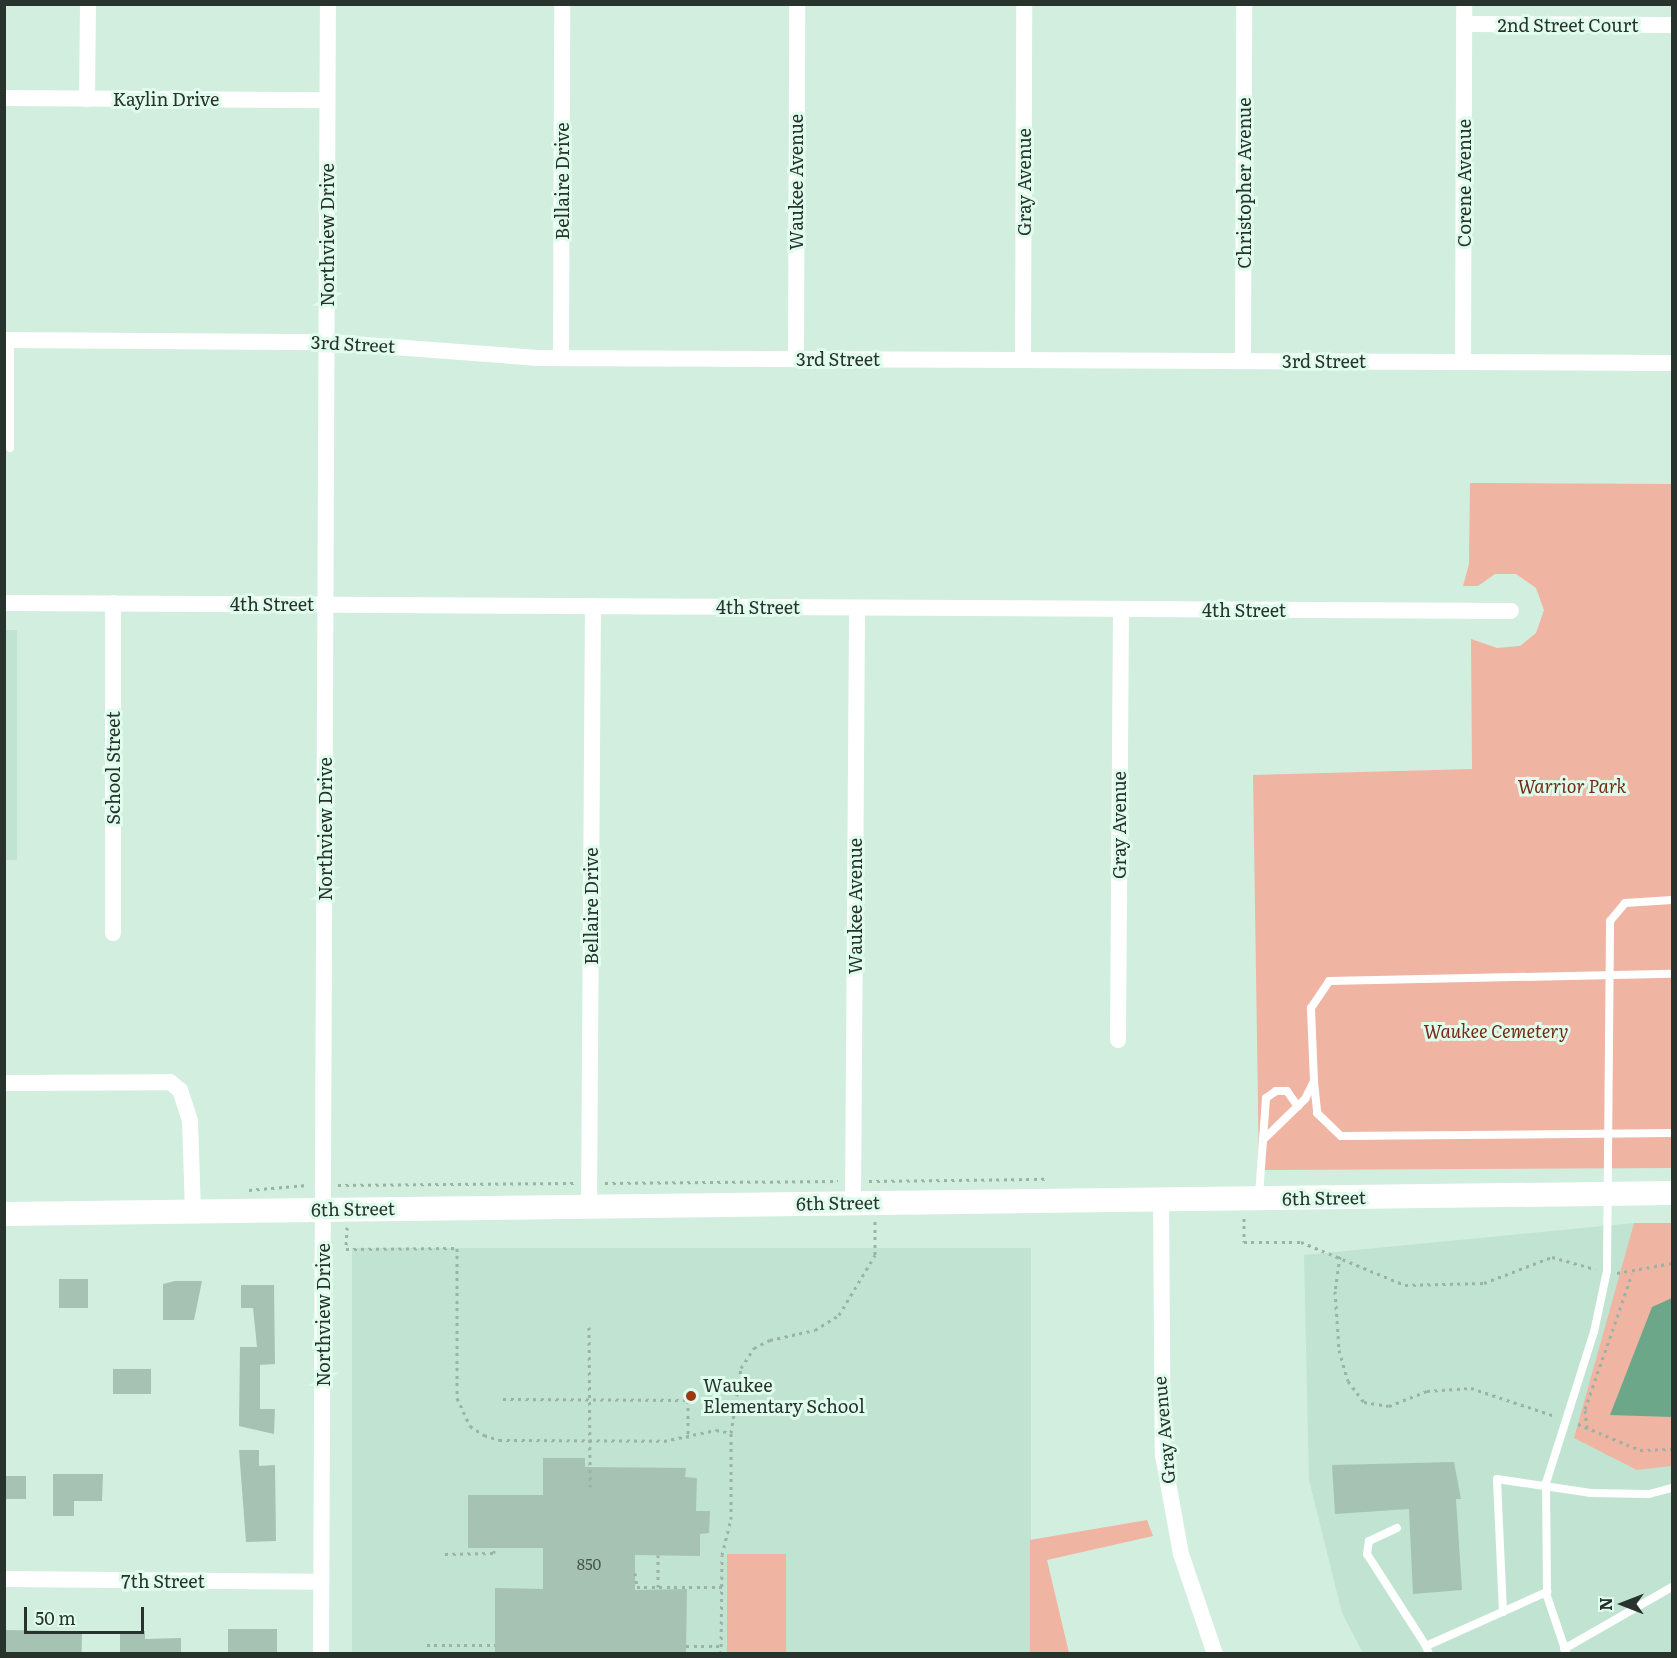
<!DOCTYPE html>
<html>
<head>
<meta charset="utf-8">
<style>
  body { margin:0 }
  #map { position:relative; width:1677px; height:1658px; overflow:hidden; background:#d2eedf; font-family:Literata,serif }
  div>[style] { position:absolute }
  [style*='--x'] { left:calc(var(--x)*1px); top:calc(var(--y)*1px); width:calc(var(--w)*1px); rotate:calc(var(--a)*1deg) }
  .built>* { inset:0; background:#c0e4d1; transform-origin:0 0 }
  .green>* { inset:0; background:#efb4a2; transform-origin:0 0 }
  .water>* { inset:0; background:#6ca78a }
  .building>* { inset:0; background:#a6c2b3; transform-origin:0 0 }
  .path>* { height:3px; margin-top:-1.5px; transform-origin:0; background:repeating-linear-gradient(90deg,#9bb2a6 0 3px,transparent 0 7.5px) }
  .lane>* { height:8px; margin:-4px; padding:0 4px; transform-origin:4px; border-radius:4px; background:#fff }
  .street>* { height:16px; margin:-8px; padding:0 8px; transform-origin:8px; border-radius:8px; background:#fff }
  .secondary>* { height:24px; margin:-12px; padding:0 12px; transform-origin:12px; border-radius:12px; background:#fff }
  .dots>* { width:16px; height:16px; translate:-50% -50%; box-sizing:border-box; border:3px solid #dffced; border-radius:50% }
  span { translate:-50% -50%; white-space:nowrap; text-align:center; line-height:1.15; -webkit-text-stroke:6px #dffced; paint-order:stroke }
  .number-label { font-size:15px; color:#48574e }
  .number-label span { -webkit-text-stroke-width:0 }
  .street-label { font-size:18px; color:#28332d }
  .park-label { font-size:18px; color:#722c16; font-style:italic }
  .poi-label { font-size:18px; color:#28332d }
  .left { translate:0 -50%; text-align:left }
  .frame { position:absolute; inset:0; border:6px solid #28332d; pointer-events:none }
  .north { position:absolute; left:1593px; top:1574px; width:60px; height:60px; -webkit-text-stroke:4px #dffced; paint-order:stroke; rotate:270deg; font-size:16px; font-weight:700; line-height:24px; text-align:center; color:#28332d }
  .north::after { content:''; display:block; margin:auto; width:21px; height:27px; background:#28332d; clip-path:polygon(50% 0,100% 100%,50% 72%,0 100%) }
  .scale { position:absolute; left:24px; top:1607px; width:120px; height:27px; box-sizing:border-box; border:3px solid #28332d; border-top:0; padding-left:8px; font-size:18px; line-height:21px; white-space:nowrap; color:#28332d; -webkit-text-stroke:4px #dffced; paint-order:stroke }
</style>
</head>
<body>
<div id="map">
  <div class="built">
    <i style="left:5px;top:630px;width:12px;height:230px"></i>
    <i style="clip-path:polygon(1634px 1223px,1626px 1256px,1637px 1470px,1672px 1466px,1672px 1653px,1363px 1653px,1342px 1613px,1309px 1480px,1304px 1255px)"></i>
    <i style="left:1031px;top:1248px;width:405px;height:679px;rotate:90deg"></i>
  </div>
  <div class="green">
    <i style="clip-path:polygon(1470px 483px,1672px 484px,1672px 1168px,1259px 1170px,1253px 775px,1472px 769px,1471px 639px,1497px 648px,1520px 646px,1536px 633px,1544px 610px,1536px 588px,1516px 574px,1495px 574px,1478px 586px,1463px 586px,1469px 564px)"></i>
    <i style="clip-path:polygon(1634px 1223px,1672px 1223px,1672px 1466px,1637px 1470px,1574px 1438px)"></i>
    <i style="clip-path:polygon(1147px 1520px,1153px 1536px,1047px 1560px,1069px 1653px,1030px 1653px,1030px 1540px)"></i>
    <i style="left:727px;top:1554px;width:59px;height:99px"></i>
  </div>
  <div class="water">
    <i style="clip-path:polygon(1672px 1298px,1672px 1417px,1610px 1415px,1652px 1307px)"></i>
  </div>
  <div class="building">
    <i style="left:59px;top:1279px;width:29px;height:29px"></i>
    <i style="clip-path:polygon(175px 1281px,202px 1281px,194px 1320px,163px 1320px,163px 1284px)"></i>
    <i style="clip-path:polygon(241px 1285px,274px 1285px,275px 1364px,260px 1365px,260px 1409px,275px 1409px,274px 1434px,239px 1426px,240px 1347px,257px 1347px,253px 1308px,241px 1308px)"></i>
    <i style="left:113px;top:1369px;width:38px;height:25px"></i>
    <i style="clip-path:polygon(239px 1450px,259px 1450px,259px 1466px,275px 1465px,276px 1541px,246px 1542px)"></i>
    <i style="clip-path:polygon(543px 1458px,585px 1458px,585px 1467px,686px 1468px,685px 1477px,697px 1478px,696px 1511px,710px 1511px,709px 1533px,700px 1534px,700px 1556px,635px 1555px,635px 1590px,687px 1589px,686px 1653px,495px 1653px,495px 1588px,543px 1589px,543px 1548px,468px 1548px,468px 1495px,543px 1495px)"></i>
    <i style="clip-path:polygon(1454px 1462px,1461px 1499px,1456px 1499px,1462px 1590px,1413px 1594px,1409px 1509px,1335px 1514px,1332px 1465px)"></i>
    <i style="clip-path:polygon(53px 1474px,103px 1474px,102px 1501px,74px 1501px,74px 1516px,53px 1516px)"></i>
    <i style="left:4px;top:1476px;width:22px;height:23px"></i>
    <i style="left:277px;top:1629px;width:24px;height:49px;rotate:90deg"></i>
    <i style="left:4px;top:1630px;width:78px;height:23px;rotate:1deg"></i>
    <i style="clip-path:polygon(145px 1631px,145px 1639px,181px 1638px,181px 1653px,120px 1653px,120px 1632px)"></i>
  </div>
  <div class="path">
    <i style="--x:869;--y:1181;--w:176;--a:-0.7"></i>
    <i style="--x:605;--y:1183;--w:233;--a:-0.5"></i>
    <i style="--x:338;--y:1185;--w:236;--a:-0.5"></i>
    <i style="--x:249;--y:1190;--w:58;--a:-4.9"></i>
    <i style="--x:1244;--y:1218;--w:24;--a:90"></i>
    <i style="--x:1244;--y:1242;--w:57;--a:0"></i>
    <i style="--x:1301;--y:1242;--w:113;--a:22.5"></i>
    <i style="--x:1405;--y:1285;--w:79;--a:-1.5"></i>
    <i style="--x:1484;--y:1283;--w:73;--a:-20.9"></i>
    <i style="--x:1552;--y:1257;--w:45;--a:15.6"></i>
    <i style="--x:347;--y:1227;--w:22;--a:93"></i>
    <i style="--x:346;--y:1249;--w:111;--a:-0.5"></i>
    <i style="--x:457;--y:1248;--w:150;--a:90"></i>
    <i style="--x:457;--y:1398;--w:31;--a:65"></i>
    <i style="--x:470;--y:1426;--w:17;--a:33"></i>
    <i style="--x:484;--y:1435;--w:16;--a:18"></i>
    <i style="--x:499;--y:1440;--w:165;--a:0.3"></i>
    <i style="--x:664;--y:1441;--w:53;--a:-11.9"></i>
    <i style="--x:716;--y:1430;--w:15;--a:11"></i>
    <i style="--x:1340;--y:1256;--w:35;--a:98"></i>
    <i style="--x:1335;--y:1291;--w:59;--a:86.1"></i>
    <i style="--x:1339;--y:1350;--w:32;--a:74"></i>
    <i style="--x:1348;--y:1381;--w:26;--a:53"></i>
    <i style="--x:1364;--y:1402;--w:25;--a:9"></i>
    <i style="--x:1389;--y:1406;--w:41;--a:-21.5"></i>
    <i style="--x:1427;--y:1391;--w:44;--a:-3.9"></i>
    <i style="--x:1471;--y:1388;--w:89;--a:18.4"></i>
    <i style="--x:1617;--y:1273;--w:56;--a:-10.3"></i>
    <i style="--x:589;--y:1327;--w:160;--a:89.6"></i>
    <i style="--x:503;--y:1399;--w:185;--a:0.3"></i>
    <i style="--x:688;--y:1400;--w:38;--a:90"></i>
    <i style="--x:1578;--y:1424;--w:67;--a:22.8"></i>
    <i style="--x:1640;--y:1450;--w:32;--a:-2"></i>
    <i style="--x:1587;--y:1428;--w:19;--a:-96"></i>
    <i style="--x:1585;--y:1409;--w:143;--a:-70.8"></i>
    <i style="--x:445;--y:1554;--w:49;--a:-1.2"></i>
    <i style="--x:494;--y:1553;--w:5;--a:-90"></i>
    <i style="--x:635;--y:1573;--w:14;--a:82"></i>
    <i style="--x:637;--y:1587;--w:85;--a:0"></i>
    <i style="--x:658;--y:1587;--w:32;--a:-90"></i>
    <i style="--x:427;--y:1645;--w:68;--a:0"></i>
    <i style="--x:686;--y:1646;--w:35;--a:0"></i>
    <i style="--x:721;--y:1654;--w:99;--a:-89.4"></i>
    <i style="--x:722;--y:1555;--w:37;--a:-76"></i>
    <i style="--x:731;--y:1519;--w:86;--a:-90"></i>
    <i style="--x:731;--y:1433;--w:66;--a:-81.3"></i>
    <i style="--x:741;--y:1368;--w:24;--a:-57"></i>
    <i style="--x:754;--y:1348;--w:18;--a:-27"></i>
    <i style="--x:770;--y:1340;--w:46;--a:-12.5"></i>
    <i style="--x:815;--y:1330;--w:28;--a:-32"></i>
    <i style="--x:839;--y:1315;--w:70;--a:-59"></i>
    <i style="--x:875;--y:1255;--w:34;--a:-90"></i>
  </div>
  <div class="lane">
    <i style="--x:10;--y:340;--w:108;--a:90"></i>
    <i style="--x:1314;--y:1082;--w:31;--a:84"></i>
    <i style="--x:1317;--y:1113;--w:33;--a:44"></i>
    <i style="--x:1341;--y:1136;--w:331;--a:-0.5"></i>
    <i style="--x:1263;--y:1140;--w:42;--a:-85.9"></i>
    <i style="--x:1266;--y:1098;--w:12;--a:-35"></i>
    <i style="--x:1276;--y:1091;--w:11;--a:0"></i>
    <i style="--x:1287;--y:1091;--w:19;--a:55"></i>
    <i style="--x:1259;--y:1195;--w:55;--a:-85.8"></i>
    <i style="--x:1263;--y:1140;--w:59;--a:-44.3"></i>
    <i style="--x:1305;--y:1099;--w:20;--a:-63"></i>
    <i style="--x:1314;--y:1081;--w:73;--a:-92.4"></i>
    <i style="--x:1311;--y:1008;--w:32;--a:-56"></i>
    <i style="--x:1329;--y:981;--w:343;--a:-1.2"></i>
    <i style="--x:1397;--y:1528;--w:31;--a:155"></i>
    <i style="--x:1369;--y:1541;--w:13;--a:99"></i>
    <i style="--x:1367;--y:1554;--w:109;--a:57.3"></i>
    <i style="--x:1546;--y:1593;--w:62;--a:71.3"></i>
    <i style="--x:1503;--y:1612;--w:133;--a:-92.6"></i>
    <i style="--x:1497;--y:1479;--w:95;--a:8.5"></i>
    <i style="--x:1591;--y:1493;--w:58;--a:1"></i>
    <i style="--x:1649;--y:1494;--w:24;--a:-15"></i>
    <i style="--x:1564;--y:1649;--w:125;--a:-29.9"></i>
    <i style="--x:1429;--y:1654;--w:9;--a:-111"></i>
    <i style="--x:1426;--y:1646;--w:133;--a:-24.1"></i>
    <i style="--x:1547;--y:1592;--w:109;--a:-90.5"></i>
    <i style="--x:1546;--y:1483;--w:158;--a:-72.4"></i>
    <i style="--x:1594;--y:1332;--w:62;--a:-78"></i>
    <i style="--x:1607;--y:1271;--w:350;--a:-89.5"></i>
    <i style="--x:1610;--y:921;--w:23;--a:-50"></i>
    <i style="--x:1625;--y:903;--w:47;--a:-3.7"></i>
  </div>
  <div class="street">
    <i style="--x:1464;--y:24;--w:208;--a:0.3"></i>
    <i style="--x:4;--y:98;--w:323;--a:0.4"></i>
    <i style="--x:87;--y:99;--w:95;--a:-89.4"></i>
    <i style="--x:4;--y:340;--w:322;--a:0.4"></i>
    <i style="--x:326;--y:342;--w:213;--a:4.3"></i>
    <i style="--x:538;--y:358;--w:1134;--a:0.25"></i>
    <i style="--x:561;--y:358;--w:354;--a:-89.8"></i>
    <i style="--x:796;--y:359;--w:355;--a:-89.8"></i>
    <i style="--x:1023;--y:360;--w:356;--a:-89.8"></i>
    <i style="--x:1243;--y:361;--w:357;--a:-89.8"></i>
    <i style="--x:1463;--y:362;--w:358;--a:-89.8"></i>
    <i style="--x:4;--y:603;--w:1507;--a:0.3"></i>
    <i style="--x:113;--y:603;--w:330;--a:90"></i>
    <i style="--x:1118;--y:1040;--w:431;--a:-89.6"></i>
    <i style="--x:4;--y:1083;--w:166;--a:-0.3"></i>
    <i style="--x:170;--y:1082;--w:13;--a:39"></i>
    <i style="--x:180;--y:1090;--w:33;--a:72"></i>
    <i style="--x:190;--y:1121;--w:90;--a:88.1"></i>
    <i style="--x:1161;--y:1200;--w:255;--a:89.6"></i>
    <i style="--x:1163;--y:1455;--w:101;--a:79.7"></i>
    <i style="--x:1181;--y:1554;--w:106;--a:71.2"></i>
    <i style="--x:853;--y:1203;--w:595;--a:-89.61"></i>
    <i style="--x:589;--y:1206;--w:600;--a:-89.62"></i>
    <i style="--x:4;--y:1579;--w:317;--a:0.5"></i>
    <i style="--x:321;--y:1654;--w:1650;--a:-89.76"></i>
  </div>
  <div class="secondary">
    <i style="--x:4;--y:1214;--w:1668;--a:-0.72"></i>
  </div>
  <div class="dots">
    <i style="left:691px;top:1396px;background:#9e3714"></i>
  </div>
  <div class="number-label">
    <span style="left:589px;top:1564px">850</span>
  </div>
  <div class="street-label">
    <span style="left:1568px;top:25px">2nd Street Court</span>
    <span style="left:166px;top:99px">Kaylin Drive</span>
    <span style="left:562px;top:181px;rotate:-90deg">Bellaire Drive</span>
    <span style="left:796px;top:182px;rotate:-90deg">Waukee Avenue</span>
    <span style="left:1024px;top:182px;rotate:-90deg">Gray Avenue</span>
    <span style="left:1244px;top:183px;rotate:-90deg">Christopher Avenue</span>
    <span style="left:1464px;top:183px;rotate:-90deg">Corene Avenue</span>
    <span style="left:327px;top:235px;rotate:-90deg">Northview Drive</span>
    <span style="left:353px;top:344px;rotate:3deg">3rd Street</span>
    <span style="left:838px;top:359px">3rd Street</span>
    <span style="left:1324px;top:361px">3rd Street</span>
    <span style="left:272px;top:604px">4th Street</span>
    <span style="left:758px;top:607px">4th Street</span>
    <span style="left:1244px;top:610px">4th Street</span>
    <span style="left:113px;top:768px;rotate:-90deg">School Street</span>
    <span style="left:1119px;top:825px;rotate:-90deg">Gray Avenue</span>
    <span style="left:325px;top:829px;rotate:-90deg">Northview Drive</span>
    <span style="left:591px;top:906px;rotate:-90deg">Bellaire Drive</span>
    <span style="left:855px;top:906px;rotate:-90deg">Waukee Avenue</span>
    <span style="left:1324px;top:1198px;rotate:-1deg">6th Street</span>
    <span style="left:838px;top:1203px;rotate:-1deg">6th Street</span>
    <span style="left:353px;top:1209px;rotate:-1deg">6th Street</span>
    <span style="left:323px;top:1315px;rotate:-90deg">Northview Drive</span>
    <span style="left:1164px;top:1430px;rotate:-95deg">Gray Avenue</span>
    <span style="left:163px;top:1581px">7th Street</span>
  </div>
  <div class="park-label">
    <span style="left:1572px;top:786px">Warrior Park</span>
    <span style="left:1496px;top:1031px">Waukee Cemetery</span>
  </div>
  <div class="poi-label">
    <span class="left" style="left:703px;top:1396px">Waukee<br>Elementary School</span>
  </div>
  <div class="frame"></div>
  <div class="north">N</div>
  <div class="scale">50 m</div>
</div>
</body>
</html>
